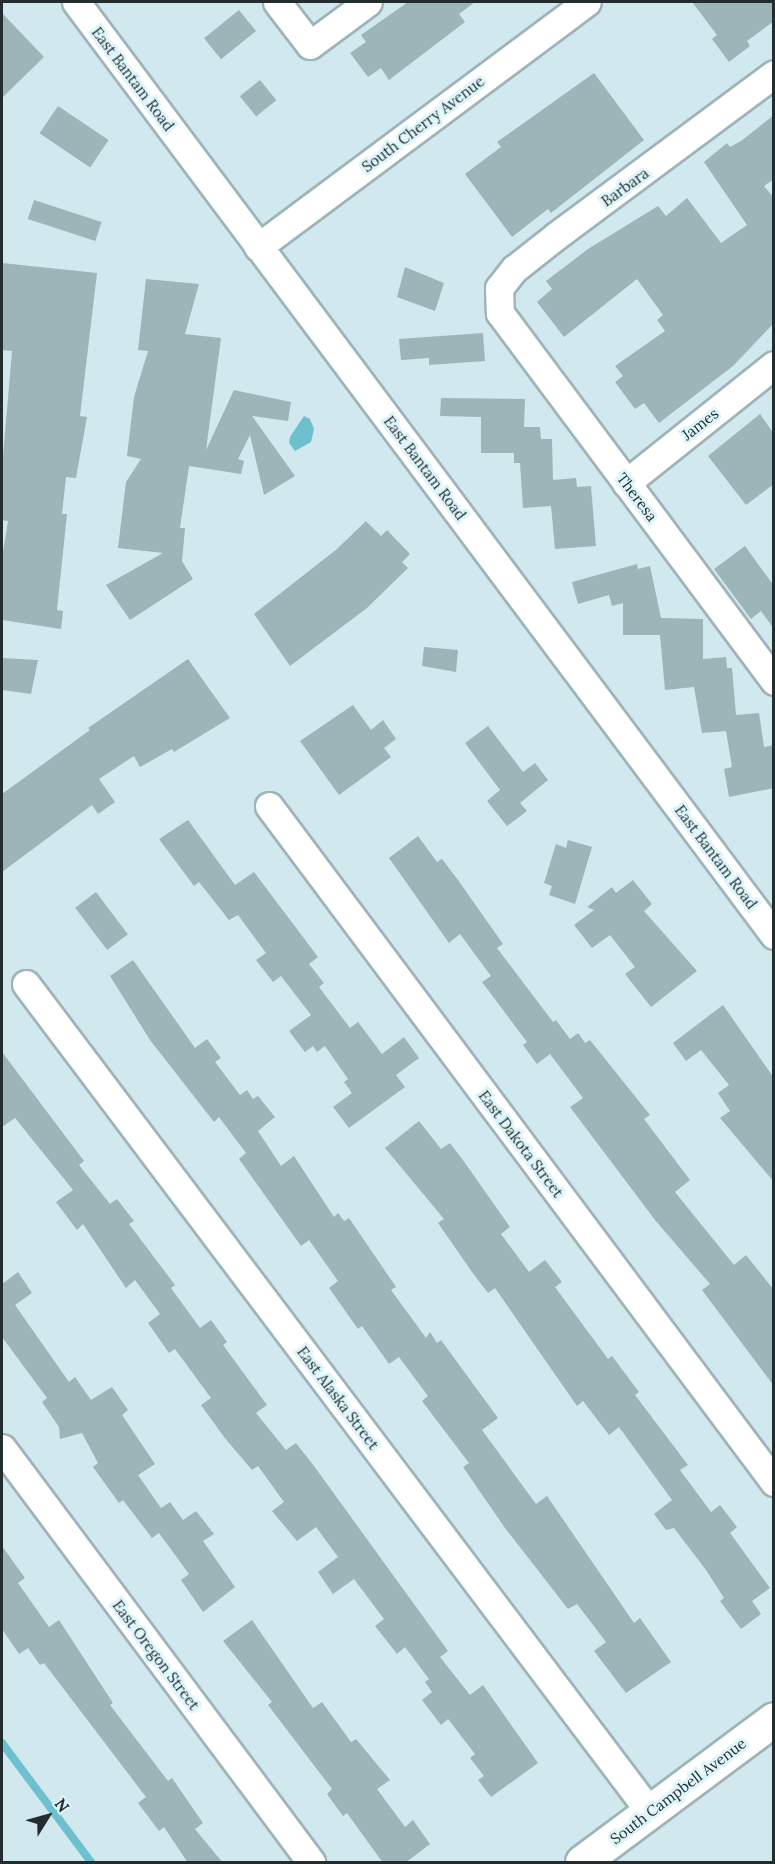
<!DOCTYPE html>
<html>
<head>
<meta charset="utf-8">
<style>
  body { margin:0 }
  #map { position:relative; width:775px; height:1864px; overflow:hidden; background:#d1e9ee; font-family:Lora,serif }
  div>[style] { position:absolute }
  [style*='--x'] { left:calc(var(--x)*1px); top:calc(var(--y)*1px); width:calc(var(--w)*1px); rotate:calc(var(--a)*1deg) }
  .water>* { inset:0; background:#6ec0cf }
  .stream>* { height:8px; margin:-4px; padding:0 4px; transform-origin:4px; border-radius:4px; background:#6ec0cf }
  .building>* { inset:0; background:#9db4b8; transform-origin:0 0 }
  .roads { filter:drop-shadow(2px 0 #9db4b9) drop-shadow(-2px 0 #9db4b9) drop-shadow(0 2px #9db4b9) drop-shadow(0 -2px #9db4b9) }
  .street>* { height:27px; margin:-13.5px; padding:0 13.5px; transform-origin:13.5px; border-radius:13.5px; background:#fff }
  .primary>* { height:33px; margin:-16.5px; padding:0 16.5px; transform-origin:16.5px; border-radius:16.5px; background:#fff }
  span { translate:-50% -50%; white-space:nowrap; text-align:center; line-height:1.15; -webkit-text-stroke:6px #def6fb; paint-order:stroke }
  .street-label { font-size:15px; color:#232c2e }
  .frame { position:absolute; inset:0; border:3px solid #232c2e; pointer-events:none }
  .north { position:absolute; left:18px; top:1786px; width:60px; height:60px; -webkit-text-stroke:4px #def6fb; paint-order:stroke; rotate:53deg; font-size:16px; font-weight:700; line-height:24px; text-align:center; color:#232c2e }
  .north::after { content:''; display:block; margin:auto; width:21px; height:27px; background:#232c2e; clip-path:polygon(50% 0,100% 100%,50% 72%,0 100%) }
</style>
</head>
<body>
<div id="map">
  <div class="water">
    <i style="clip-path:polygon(304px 416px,310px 419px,314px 429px,311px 442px,295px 451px,289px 443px,290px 437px)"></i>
  </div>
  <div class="stream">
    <i style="--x:2;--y:1743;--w:149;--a:53.2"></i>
  </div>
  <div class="building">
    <i style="clip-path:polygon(408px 2px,475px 2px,459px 14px,465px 22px,389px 80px,381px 68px,368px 77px,350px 53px,366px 42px,361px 35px)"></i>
    <i style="clip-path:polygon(692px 2px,774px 2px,774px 21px,747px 41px,750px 46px,729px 62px,712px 39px,717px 35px)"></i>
    <i style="left:239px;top:10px;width:27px;height:45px;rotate:51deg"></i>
    <i style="clip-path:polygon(2px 13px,44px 57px,2px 98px)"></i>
    <i style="clip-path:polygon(594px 73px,644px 140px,551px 213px,548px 209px,512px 237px,465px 174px,501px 147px,497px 142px)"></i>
    <i style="left:260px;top:80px;width:26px;height:26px;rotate:51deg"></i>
    <i style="left:58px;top:106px;width:61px;height:33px;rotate:34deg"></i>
    <i style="clip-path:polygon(774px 115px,774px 179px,764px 186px,774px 198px,774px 323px,733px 366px,659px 423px,644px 403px,635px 409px,615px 382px,623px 376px,615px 366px,665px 331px,657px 320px,663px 315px,637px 279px,564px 337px,537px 302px,552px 289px,546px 281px,588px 249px,658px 206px,666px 216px,687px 198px,721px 243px,747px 225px,704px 162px,727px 143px,730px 147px,741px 141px)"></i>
    <i style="left:34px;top:200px;width:71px;height:20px;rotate:18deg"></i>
    <i style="clip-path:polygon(2px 263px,97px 273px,80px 416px,87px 417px,76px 478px,66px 477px,62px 514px,67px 514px,57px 610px,63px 611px,61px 629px,2px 620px,2px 558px,8px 521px,2px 520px,2px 468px,12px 351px,2px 350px)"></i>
    <i style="clip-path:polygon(405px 267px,444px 283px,435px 311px,397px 297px)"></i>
    <i style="clip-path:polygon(146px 279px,199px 284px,185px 334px,221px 338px,206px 450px,234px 390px,291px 402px,288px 421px,252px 416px,295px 476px,264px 495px,250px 435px,238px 459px,244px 461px,241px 474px,189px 466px,180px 528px,185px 528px,182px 561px,193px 579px,130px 620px,106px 585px,163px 553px,118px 548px,126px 482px,141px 459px,127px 456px,134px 397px,148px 351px,138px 350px)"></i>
    <i style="clip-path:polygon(483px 333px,485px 361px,429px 365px,429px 358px,401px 360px,399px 339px)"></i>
    <i style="clip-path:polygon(441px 398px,525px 399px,524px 427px,540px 427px,541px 439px,552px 439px,553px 480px,576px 478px,577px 487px,591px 486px,596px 546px,555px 549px,551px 506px,523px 508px,520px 463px,514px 463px,514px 453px,481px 453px,481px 417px,440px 416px)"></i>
    <i style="clip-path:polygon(760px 414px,774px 434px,774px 484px,746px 505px,708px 456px)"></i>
    <i style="clip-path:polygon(366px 521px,381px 536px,387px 530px,410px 554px,402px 562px,408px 568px,367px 608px,290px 666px,254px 614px,337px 549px)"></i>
    <i style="clip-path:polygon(745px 546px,774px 586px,774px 629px,761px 611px,751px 619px,714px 569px)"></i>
    <i style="clip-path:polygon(637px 564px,638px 569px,650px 566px,661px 618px,703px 619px,703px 659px,726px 657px,727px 668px,732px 668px,736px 715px,759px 713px,764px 747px,774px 745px,774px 788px,729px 797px,724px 769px,732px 767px,726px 731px,702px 733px,694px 687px,665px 690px,660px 635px,623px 635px,623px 603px,612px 606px,609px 595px,578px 604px,572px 582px)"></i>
    <i style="clip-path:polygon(424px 647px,458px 650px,456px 672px,422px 666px)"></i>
    <i style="clip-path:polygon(2px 658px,38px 660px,31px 694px,2px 690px)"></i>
    <i style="clip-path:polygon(188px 659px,230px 718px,174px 752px,172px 749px,140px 767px,134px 756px,99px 779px,115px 802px,98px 814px,92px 805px,2px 872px,2px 794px,90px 730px,88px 728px)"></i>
    <i style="clip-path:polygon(353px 705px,371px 730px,383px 720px,396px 739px,384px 748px,391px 757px,339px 795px,300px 741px)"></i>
    <i style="clip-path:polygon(488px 726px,523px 772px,535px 763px,548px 780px,520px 803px,527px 811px,507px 826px,487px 801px,500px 790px,465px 743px)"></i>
    <i style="clip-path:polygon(188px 820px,235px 885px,254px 872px,318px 957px,309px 964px,324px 983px,319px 987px,350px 1028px,358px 1022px,382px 1054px,404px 1037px,419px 1058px,396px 1075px,405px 1087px,349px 1128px,333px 1107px,352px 1093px,344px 1082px,348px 1079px,325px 1046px,317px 1052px,313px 1046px,305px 1052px,289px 1031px,311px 1015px,281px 976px,273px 982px,256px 960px,266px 953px,238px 915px,229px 920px,199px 882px,194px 886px,159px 839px)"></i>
    <i style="clip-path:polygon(418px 836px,437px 862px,442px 859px,458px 880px,503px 944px,497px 948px,553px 1022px,556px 1020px,570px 1039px,578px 1033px,585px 1043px,590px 1040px,650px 1115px,644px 1119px,690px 1180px,675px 1192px,734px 1265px,746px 1255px,774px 1290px,774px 1386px,702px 1290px,710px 1284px,655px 1220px,570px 1107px,583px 1098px,550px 1054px,537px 1064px,523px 1045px,527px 1042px,482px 982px,491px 976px,460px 934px,449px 943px,389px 858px)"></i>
    <i style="clip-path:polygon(568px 840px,592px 847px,575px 904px,549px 895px,552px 886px,544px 883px,556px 844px,566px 848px)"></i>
    <i style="clip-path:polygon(633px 880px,652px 904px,644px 911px,697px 971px,651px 1007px,625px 974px,635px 967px,610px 935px,592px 948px,574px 925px,594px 910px,587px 907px,612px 887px,616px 893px)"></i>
    <i style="left:96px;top:892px;width:53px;height:26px;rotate:53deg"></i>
    <i style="clip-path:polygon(133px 960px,195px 1048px,207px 1039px,221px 1058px,215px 1062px,240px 1095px,247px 1090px,253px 1099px,258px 1096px,275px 1117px,258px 1131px,281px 1166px,294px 1156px,334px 1217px,338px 1213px,344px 1221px,349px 1218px,396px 1287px,391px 1290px,426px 1338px,430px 1332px,437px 1343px,441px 1340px,498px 1418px,482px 1430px,536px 1504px,547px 1496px,634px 1623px,640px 1618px,671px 1662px,626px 1693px,594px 1651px,606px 1642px,577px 1604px,568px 1609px,505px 1528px,463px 1467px,469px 1463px,422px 1401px,428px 1396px,399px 1357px,389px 1364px,362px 1326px,358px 1329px,329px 1288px,338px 1281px,309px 1240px,301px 1246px,239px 1159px,246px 1153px,219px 1117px,214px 1122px,150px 1040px,110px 976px)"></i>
    <i style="clip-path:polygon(723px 1005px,774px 1078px,774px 1182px,720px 1118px,730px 1111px,718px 1093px,729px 1085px,701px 1050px,686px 1061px,673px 1043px)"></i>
    <i style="clip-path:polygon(2px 1052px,84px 1161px,79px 1165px,110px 1204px,117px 1199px,134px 1221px,129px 1224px,175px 1285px,171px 1288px,200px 1328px,211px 1320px,227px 1342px,223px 1345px,267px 1405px,256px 1413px,286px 1450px,296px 1443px,314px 1466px,448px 1651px,440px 1657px,470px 1695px,483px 1685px,538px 1763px,491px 1797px,478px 1780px,484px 1776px,470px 1758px,475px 1754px,448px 1719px,441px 1725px,422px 1700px,432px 1692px,425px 1682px,429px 1679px,405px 1647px,397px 1654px,375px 1626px,384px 1619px,354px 1579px,333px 1594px,318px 1572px,338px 1557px,316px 1527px,297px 1541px,272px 1511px,284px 1502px,258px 1466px,252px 1470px,224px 1437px,201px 1405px,211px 1398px,175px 1349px,169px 1353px,148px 1323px,160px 1314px,135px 1280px,126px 1288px,83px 1224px,77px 1230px,56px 1202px,73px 1190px,15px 1118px,2px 1127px)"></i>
    <i style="clip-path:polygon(419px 1121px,441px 1149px,450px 1143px,465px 1163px,510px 1227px,501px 1234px,529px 1272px,545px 1260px,562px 1282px,555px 1287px,608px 1359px,612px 1356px,639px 1392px,635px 1395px,688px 1465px,680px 1470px,711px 1512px,720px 1505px,737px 1527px,730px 1533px,770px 1588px,752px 1601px,761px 1614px,741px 1629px,720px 1601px,724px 1598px,706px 1570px,674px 1528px,666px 1530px,654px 1514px,672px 1500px,619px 1427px,609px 1435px,583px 1401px,577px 1406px,495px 1288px,488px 1293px,472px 1272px,438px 1223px,444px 1219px,385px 1148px)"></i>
    <i style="clip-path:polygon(18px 1272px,32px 1293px,15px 1305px,69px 1382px,75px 1377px,91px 1400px,112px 1387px,128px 1410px,122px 1415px,155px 1464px,138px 1475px,161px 1508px,170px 1502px,183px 1520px,196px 1511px,214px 1534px,203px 1541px,235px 1587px,203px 1612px,181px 1580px,189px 1574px,159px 1533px,152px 1538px,123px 1500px,119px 1503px,93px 1467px,98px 1463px,82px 1433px,60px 1439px,59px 1427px,42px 1402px,47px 1398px,2px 1337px,2px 1284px)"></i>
    <i style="clip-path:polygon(2px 1546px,25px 1578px,18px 1583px,49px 1627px,59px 1620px,113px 1703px,110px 1705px,168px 1781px,172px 1778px,203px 1823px,195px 1829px,223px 1863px,188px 1863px,164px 1827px,159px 1831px,138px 1803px,146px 1797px,44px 1663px,40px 1665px,28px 1648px,19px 1654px,2px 1629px)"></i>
    <i style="clip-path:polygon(252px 1620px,313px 1708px,322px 1702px,351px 1742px,356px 1739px,390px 1780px,377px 1789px,405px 1827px,413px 1820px,430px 1844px,405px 1863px,383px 1863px,347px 1813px,343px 1816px,327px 1794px,332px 1789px,268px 1705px,272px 1702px,223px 1641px)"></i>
  </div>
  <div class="roads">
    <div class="street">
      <i style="--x:76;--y:2;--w:1165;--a:53.2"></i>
      <i style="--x:277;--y:2;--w:54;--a:52.5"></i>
      <i style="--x:310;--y:45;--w:72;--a:-36.6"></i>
      <i style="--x:774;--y:74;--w:272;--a:143.4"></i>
      <i style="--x:556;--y:236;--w:53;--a:141.8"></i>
      <i style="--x:514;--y:269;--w:24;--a:128"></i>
      <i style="--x:499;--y:288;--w:25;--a:88"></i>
      <i style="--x:500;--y:313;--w:459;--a:53.3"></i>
      <i style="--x:258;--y:247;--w:410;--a:-36.7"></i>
      <i style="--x:626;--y:483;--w:189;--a:-38.6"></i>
      <i style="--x:269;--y:806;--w:844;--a:53.24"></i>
      <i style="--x:26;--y:984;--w:1037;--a:53"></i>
      <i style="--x:2;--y:1448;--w:517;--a:53.26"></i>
    </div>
    <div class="primary">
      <i style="--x:582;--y:1862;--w:239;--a:-36.7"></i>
    </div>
  </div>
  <div class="street-label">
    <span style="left:133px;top:79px;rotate:53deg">East Bantam Road</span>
    <span style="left:423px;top:124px;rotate:-37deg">South Cherry Avenue</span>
    <span style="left:625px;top:187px;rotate:-36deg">Barbara</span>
    <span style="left:700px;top:424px;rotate:-38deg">James</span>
    <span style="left:425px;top:468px;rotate:53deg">East Bantam Road</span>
    <span style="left:637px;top:497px;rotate:53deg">Theresa</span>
    <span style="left:716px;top:857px;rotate:53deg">East Bantam Road</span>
    <span style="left:521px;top:1144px;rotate:53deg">East Dakota Street</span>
    <span style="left:338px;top:1398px;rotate:53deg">East Alaska Street</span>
    <span style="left:156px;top:1655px;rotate:53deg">East Oregon Street</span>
    <span style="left:678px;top:1791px;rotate:-37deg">South Campbell Avenue</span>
  </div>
  <div class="frame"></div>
  <div class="north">N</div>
</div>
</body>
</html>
